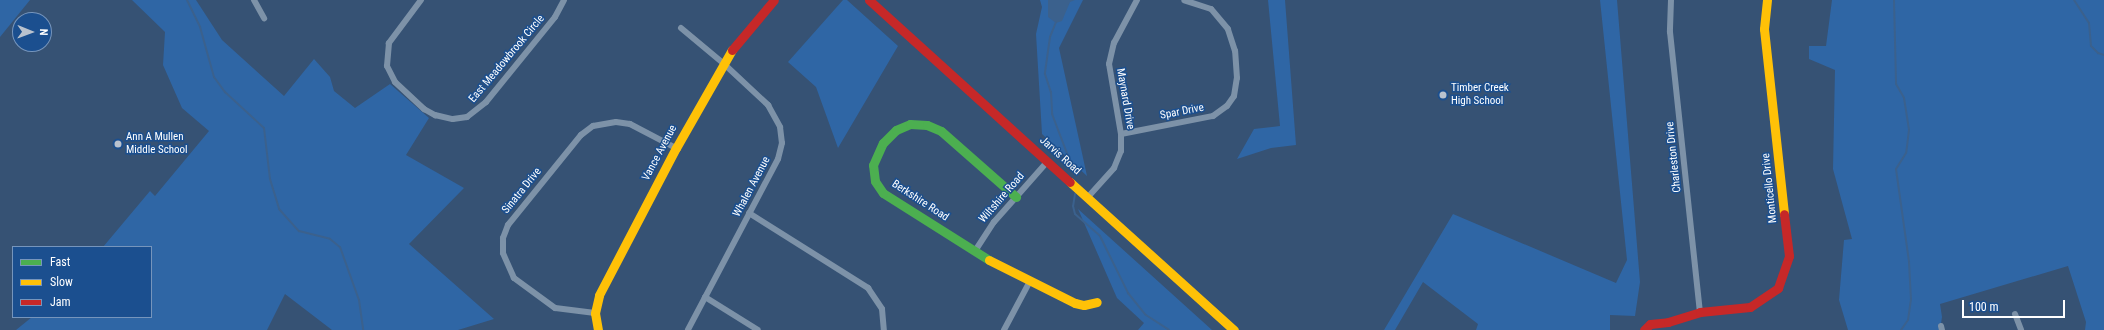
<!DOCTYPE html>
<html>
<head>
<meta charset="utf-8">
<style>
  body { margin:0 }
  #map { position:relative; width:2104px; height:330px; overflow:hidden; background:#365274; font-family:"Roboto Condensed",sans-serif }
  div>[style] { position:absolute }
  [style*='--x'] { left:calc(var(--x)*1px); top:calc(var(--y)*1px); width:calc(var(--w)*1px); rotate:calc(var(--a)*1deg) }
  .green>* { inset:0; background:#2f66a5 }
  .water>* { inset:0; background:#3b618d }
  .stream>* { height:2px; margin:-1px; padding:0 1px; transform-origin:1px; border-radius:1px; background:#3b618d }
  .street>* { height:6px; margin:-3px; padding:0 3px; transform-origin:3px; border-radius:3px; background:#7d92a8 }
  .fast>* { height:9px; margin:-4.5px; padding:0 4.5px; transform-origin:4.5px; border-radius:4.5px; background:#4caf50 }
  .slow>* { height:9px; margin:-4.5px; padding:0 4.5px; transform-origin:4.5px; border-radius:4.5px; background:#ffc107 }
  .jam>* { height:9px; margin:-4.5px; padding:0 4.5px; transform-origin:4.5px; border-radius:4.5px; background:#c62828 }
  .dots>* { width:11px; height:11px; translate:-50% -50%; box-sizing:border-box; border:2px solid #1b4f8f; border-radius:50% }
  span { translate:-50% -50%; white-space:nowrap; text-align:center; line-height:1.15; -webkit-text-stroke:3px #1b4f8f; paint-order:stroke }
  .street-label { font-size:11px; color:#fff }
  .poi-label { font-size:11px; color:#fff }
  .left { translate:0 -50%; text-align:left }
  .legend { position:absolute; left:12px; top:246px; width:140px; height:72px; box-sizing:border-box; background:#1b4f8f; border:1px solid #7695bc; margin:0; padding:5px 7px; list-style:none; font-size:12px; color:#fff }
  .legend li { display:flex; align-items:center; gap:8px; height:20px }
  .legend b { width:20px; border:1px solid #7695bc }
  .north { position:absolute; left:12px; top:12px; width:40px; height:40px; box-sizing:border-box; background:#1b4f8f; border:1px solid #7695bc; border-radius:50%; rotate:91deg; font-size:11px; font-weight:700; line-height:16px; text-align:center; color:#fff }
  .north::after { content:''; display:block; margin:auto; width:14px; height:18px; background:#b9c2ce; clip-path:polygon(50% 0,100% 100%,50% 72%,0 100%) }
  .scale { position:absolute; left:1962px; top:300px; width:103px; height:18px; box-sizing:border-box; border:2px solid #fff; border-top:0; padding-left:5px; font-size:12px; line-height:14px; white-space:nowrap; color:#fff; -webkit-text-stroke:3px #1b4f8f; paint-order:stroke }
</style>
</head>
<body>
<div id="map">
  <div class="green">
    <i style="clip-path:polygon(0 0,30px 0,0 37px)"></i>
    <i style="clip-path:polygon(132px 0,196px 0,222px 40px,284px 96px,314px 59px,330px 77px,334px 91px,355px 108px,390px 84px,429px 118px,406px 155px,464px 188px,409px 244px,494px 319px,458px 330px,332px 330px,285px 294px,267px 330px,16px 330px,32px 317px,151px 317px,151px 247px,103px 247px,150px 191px,155px 196px,209px 131px,182px 108px,163px 65px,165px 32px)"></i>
    <i style="clip-path:polygon(843px 0,847px 0,898px 46px,838px 148px,816px 87px,788px 62px)"></i>
    <i style="clip-path:polygon(1040px 0,1083px 0,1059px 48px,1087px 176px,1042px 134px,1036px 34px,1042px 7px)"></i>
    <i style="clip-path:polygon(1268px 0,1285px 0,1296px 145px,1271px 148px,1237px 159px,1254px 129px,1280px 126px)"></i>
    <i style="clip-path:polygon(1600px 0,1617px 0,1640px 282px,1635px 316px,1610px 315px,1610px 330px,1476px 330px,1478px 324px,1423px 282px,1395px 330px,1384px 330px,1453px 214px,1616px 283px,1627px 260px)"></i>
    <i style="clip-path:polygon(1832px 0,2104px 0,2104px 330px,2085px 330px,2086px 322px,2068px 266px,1940px 304px,1942px 317px,1940px 330px,1848px 330px,1839px 300px,1844px 240px,1852px 239px,1833px 169px,1835px 70px,1809px 59px,1809px 46px,1826px 46px)"></i>
    <i style="clip-path:polygon(1078px 209px,1212px 330px,1138px 330px,1144px 323px,1117px 298px)"></i>
  </div>
  <div class="water">
    <i style="clip-path:polygon(1048px 0,1075px 0,1070px 2px,1062px 21px,1056px 23px,1048px 17px)"></i>
  </div>
  <div class="stream">
    <i style="--x:187;--y:0;--w:30;--a:64"></i>
    <i style="--x:200;--y:27;--w:52;--a:74.4"></i>
    <i style="--x:214;--y:77;--w:19;--a:54"></i>
    <i style="--x:225;--y:92;--w:53;--a:42.7"></i>
    <i style="--x:264;--y:128;--w:51;--a:83.3"></i>
    <i style="--x:270;--y:179;--w:31;--a:73"></i>
    <i style="--x:279;--y:209;--w:30;--a:48"></i>
    <i style="--x:299;--y:231;--w:32;--a:14"></i>
    <i style="--x:330;--y:239;--w:13;--a:39"></i>
    <i style="--x:340;--y:247;--w:56;--a:70.3"></i>
    <i style="--x:359;--y:300;--w:30;--a:82"></i>
    <i style="--x:1894;--y:0;--w:84;--a:88.6"></i>
    <i style="--x:1896;--y:84;--w:16;--a:60"></i>
    <i style="--x:1904;--y:98;--w:32;--a:81"></i>
    <i style="--x:1909;--y:130;--w:23;--a:97"></i>
    <i style="--x:1906;--y:153;--w:19;--a:122"></i>
    <i style="--x:1896;--y:169;--w:94;--a:82"></i>
    <i style="--x:1909;--y:262;--w:37;--a:87"></i>
    <i style="--x:1911;--y:299;--w:21;--a:98"></i>
    <i style="--x:1908;--y:320;--w:12;--a:125"></i>
    <i style="--x:2074;--y:0;--w:27;--a:57"></i>
    <i style="--x:2089;--y:23;--w:23;--a:85"></i>
    <i style="--x:2091;--y:46;--w:10;--a:45"></i>
    <i style="--x:2098;--y:53;--w:6;--a:18"></i>
    <i style="--x:1056;--y:22;--w:16;--a:112"></i>
    <i style="--x:1050;--y:37;--w:37;--a:98"></i>
    <i style="--x:1045;--y:74;--w:19;--a:72"></i>
    <i style="--x:1051;--y:92;--w:22;--a:87"></i>
    <i style="--x:1052;--y:114;--w:59;--a:69.1"></i>
    <i style="--x:1075;--y:194;--w:12;--a:99"></i>
    <i style="--x:1073;--y:206;--w:8;--a:76"></i>
    <i style="--x:1075;--y:214;--w:33;--a:41"></i>
    <i style="--x:1100;--y:236;--w:64;--a:63.8"></i>
    <i style="--x:1128;--y:293;--w:28;--a:51"></i>
    <i style="--x:1146;--y:315;--w:27;--a:33"></i>
  </div>
  <div class="street">
    <i style="--x:254;--y:0;--w:21;--a:61"></i>
    <i style="--x:421;--y:0;--w:54;--a:126.7"></i>
    <i style="--x:389;--y:43;--w:23;--a:95"></i>
    <i style="--x:387;--y:66;--w:18;--a:63"></i>
    <i style="--x:395;--y:82;--w:40;--a:43"></i>
    <i style="--x:424;--y:109;--w:13;--a:29"></i>
    <i style="--x:435;--y:115;--w:18;--a:13"></i>
    <i style="--x:453;--y:119;--w:14;--a:-8"></i>
    <i style="--x:467;--y:117;--w:24;--a:-38"></i>
    <i style="--x:486;--y:102;--w:109;--a:-50.9"></i>
    <i style="--x:555;--y:17;--w:19;--a:-62"></i>
    <i style="--x:1671;--y:0;--w:32;--a:92"></i>
    <i style="--x:1670;--y:32;--w:282;--a:83.9"></i>
    <i style="--x:681;--y:28;--w:55;--a:39.8"></i>
    <i style="--x:723;--y:63;--w:62;--a:43"></i>
    <i style="--x:768;--y:105;--w:25;--a:61"></i>
    <i style="--x:780;--y:127;--w:16;--a:83"></i>
    <i style="--x:782;--y:143;--w:16;--a:104"></i>
    <i style="--x:778;--y:159;--w:193;--a:117.8"></i>
    <i style="--x:1121;--y:134;--w:94;--a:-11.1"></i>
    <i style="--x:1213;--y:116;--w:17;--a:-36"></i>
    <i style="--x:1227;--y:106;--w:12;--a:-55"></i>
    <i style="--x:1234;--y:96;--w:18;--a:-81"></i>
    <i style="--x:1237;--y:78;--w:27;--a:-94"></i>
    <i style="--x:1235;--y:51;--w:23;--a:-108"></i>
    <i style="--x:1228;--y:29;--w:26;--a:-130"></i>
    <i style="--x:1211;--y:9;--w:28;--a:-162"></i>
    <i style="--x:1088;--y:197;--w:39;--a:-48"></i>
    <i style="--x:1114;--y:168;--w:18;--a:-68"></i>
    <i style="--x:1121;--y:151;--w:17;--a:-90"></i>
    <i style="--x:1121;--y:134;--w:71;--a:-99.7"></i>
    <i style="--x:1109;--y:64;--w:22;--a:-77"></i>
    <i style="--x:1114;--y:43;--w:49;--a:-61.9"></i>
    <i style="--x:749;--y:213;--w:141;--a:32.2"></i>
    <i style="--x:868;--y:288;--w:25;--a:56"></i>
    <i style="--x:882;--y:309;--w:21;--a:85"></i>
    <i style="--x:975;--y:251;--w:35;--a:-57"></i>
    <i style="--x:994;--y:222;--w:81;--a:-48.5"></i>
    <i style="--x:705;--y:297;--w:62;--a:31.9"></i>
    <i style="--x:595;--y:313;--w:40;--a:-172.9"></i>
    <i style="--x:555;--y:308;--w:51;--a:-143.8"></i>
    <i style="--x:514;--y:278;--w:27;--a:-114"></i>
    <i style="--x:503;--y:253;--w:15;--a:-90"></i>
    <i style="--x:503;--y:238;--w:14;--a:-69"></i>
    <i style="--x:508;--y:225;--w:116;--a:-51"></i>
    <i style="--x:581;--y:135;--w:15;--a:-37"></i>
    <i style="--x:593;--y:126;--w:23;--a:-10"></i>
    <i style="--x:616;--y:122;--w:14;--a:8"></i>
    <i style="--x:630;--y:124;--w:52;--a:27.6"></i>
    <i style="--x:2015;--y:314;--w:17;--a:69"></i>
    <i style="--x:1941;--y:326;--w:4;--a:76"></i>
    <i style="--x:1004;--y:330;--w:55;--a:-62"></i>
  </div>
  <div class="fast">
    <i style="--x:989;--y:260;--w:125;--a:-147.7"></i>
    <i style="--x:883;--y:193;--w:14;--a:-124"></i>
    <i style="--x:875;--y:181;--w:16;--a:-97"></i>
    <i style="--x:873;--y:165;--w:24;--a:-66"></i>
    <i style="--x:883;--y:143;--w:18;--a:-45"></i>
    <i style="--x:896;--y:130;--w:15;--a:-23"></i>
    <i style="--x:910;--y:124;--w:17;--a:3"></i>
    <i style="--x:927;--y:125;--w:15;--a:23"></i>
    <i style="--x:941;--y:131;--w:100;--a:41.3"></i>
  </div>
  <div class="slow">
    <i style="--x:1767;--y:0;--w:29;--a:96"></i>
    <i style="--x:1764;--y:29;--w:186;--a:83.8"></i>
    <i style="--x:1070;--y:182;--w:221;--a:42.1"></i>
    <i style="--x:989;--y:260;--w:96;--a:26.6"></i>
    <i style="--x:1075;--y:303;--w:9;--a:13"></i>
    <i style="--x:1084;--y:305;--w:13;--a:-13"></i>
    <i style="--x:598;--y:330;--w:17;--a:-100"></i>
    <i style="--x:595;--y:313;--w:18;--a:-77"></i>
    <i style="--x:599;--y:295;--w:166;--a:-62.4"></i>
    <i style="--x:676;--y:148;--w:113;--a:-60.3"></i>
  </div>
  <div class="jam">
    <i style="--x:869;--y:0;--w:271;--a:42.2"></i>
    <i style="--x:732;--y:50;--w:65;--a:-50"></i>
    <i style="--x:1644;--y:330;--w:8;--a:-45"></i>
    <i style="--x:1650;--y:324;--w:18;--a:-6"></i>
    <i style="--x:1668;--y:322;--w:34;--a:-17"></i>
    <i style="--x:1700;--y:312;--w:50;--a:-5.7"></i>
    <i style="--x:1750;--y:307;--w:34;--a:-34"></i>
    <i style="--x:1778;--y:288;--w:34;--a:-71"></i>
    <i style="--x:1789;--y:256;--w:42;--a:-96.8"></i>
  </div>
  <div class="dots">
    <i style="left:1443px;top:95px;background:#b9c2ce"></i>
    <i style="left:118px;top:144px;background:#b9c2ce"></i>
  </div>
  <div class="street-label">
    <span style="left:507px;top:59px;rotate:-50deg">East Meadowbrook Circle</span>
    <span style="left:1125px;top:99px;rotate:80deg">Maynard Drive</span>
    <span style="left:1182px;top:112px;rotate:-11deg">Spar Drive</span>
    <span style="left:660px;top:153px;rotate:-62deg">Vance Avenue</span>
    <span style="left:1060px;top:156px;rotate:42deg">Jarvis Road</span>
    <span style="left:1674px;top:157px;rotate:-96deg">Charleston Drive</span>
    <span style="left:752px;top:187px;rotate:-62deg">Whalen Avenue</span>
    <span style="left:1770px;top:188px;rotate:-96deg">Monticello Drive</span>
    <span style="left:522px;top:191px;rotate:-51deg">Sinatra Drive</span>
    <span style="left:1002px;top:198px;rotate:-49deg">Wiltshire Road</span>
    <span style="left:920px;top:201px;rotate:33deg">Berkshire Road</span>
  </div>
  <div class="poi-label">
    <span class="left" style="left:1451px;top:95px">Timber Creek<br>High School</span>
    <span class="left" style="left:126px;top:144px">Ann A Mullen<br>Middle School</span>
  </div>
  <ul class="legend">
  <li><b style="height:5px;background:#4caf50"></b>Fast</li>
  <li><b style="height:5px;background:#ffc107"></b>Slow</li>
  <li><b style="height:5px;background:#c62828"></b>Jam</li>
  </ul>
  <div class="north">N</div>
  <div class="scale">100 m</div>
</div>
</body>
</html>
